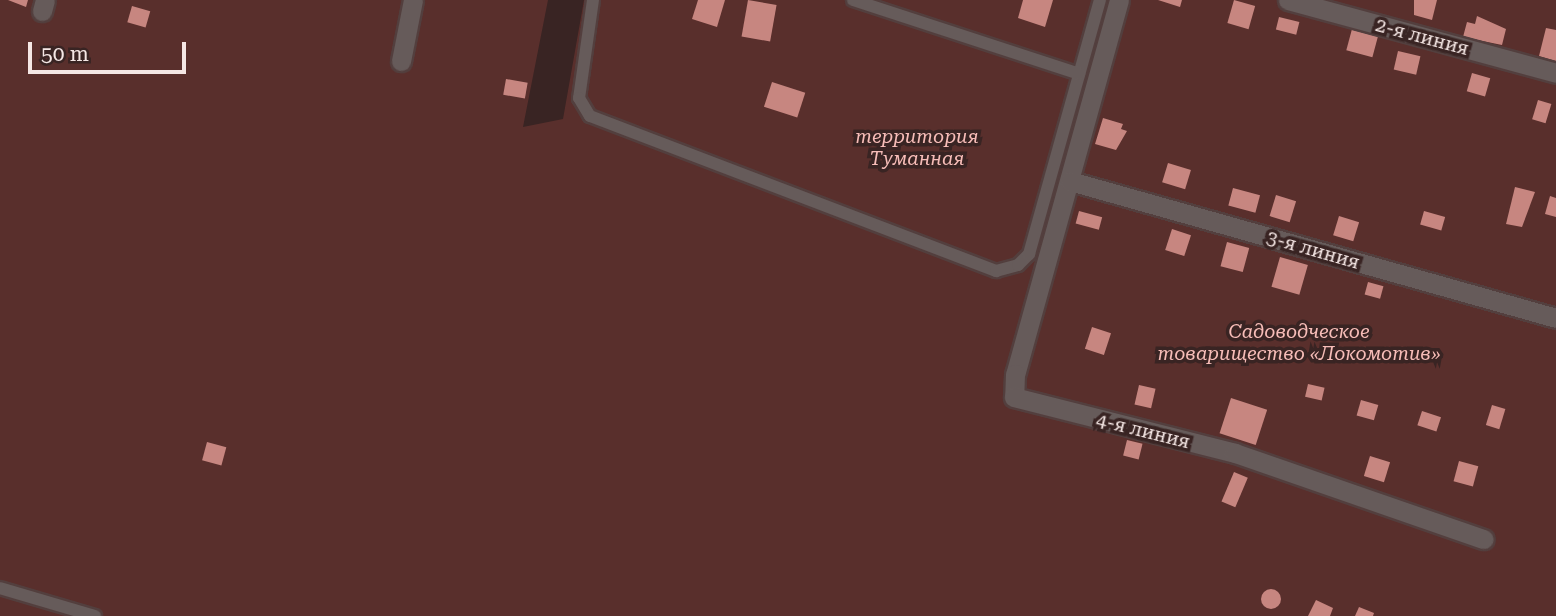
<!DOCTYPE html>
<html>
<head>
<meta charset="utf-8">
<style>
  body { margin:0 }
  #map { position:relative; width:1556px; height:616px; overflow:hidden; background:#392423; font-family:"Roboto Serif",serif }
  div>[style] { position:absolute }
  [style*='--x'] { left:calc(var(--x)*1px); top:calc(var(--y)*1px); width:calc(var(--w)*1px); rotate:calc(var(--a)*1deg) }
  .green>* { inset:0; background:#592f2c }
  .building>* { inset:0; background:#c78680; transform-origin:0 0 }
  .round { border-radius:50% }
  .roads { filter:drop-shadow(2px 0 #533f3e) drop-shadow(-2px 0 #533f3e) drop-shadow(0 2px #533f3e) drop-shadow(0 -2px #533f3e) }
  .service>* { height:12px; margin:-6px; padding:0 6px; transform-origin:6px; border-radius:6px; background:#665b5a }
  .minor>* { height:19px; margin:-9.5px; padding:0 9.5px; transform-origin:9.5px; border-radius:9.5px; background:#665b5a }
  span { translate:-50% -50%; white-space:nowrap; text-align:center; line-height:1.15; -webkit-text-stroke:7px #392423; paint-order:stroke }
  .street-label { font-size:19px; color:#f5e7e5 }
  .park-label { font-size:19px; color:#f7bdb8; font-style:italic }
  .scale { position:absolute; left:28px; top:42px; width:158px; height:32px; box-sizing:border-box; border:4px solid #f5e7e5; border-top:0; padding-left:9px; font-size:21px; line-height:24px; white-space:nowrap; color:#f5e7e5; -webkit-text-stroke:5px #392423; paint-order:stroke }
</style>
</head>
<body>
<div id="map">
  <div class="green">
    <i style="clip-path:polygon(0 0,548px 0,523px 127px,563px 119px,584px 0,1112px 0,1020px 381px,1130px 0,1556px 0,1556px 616px,0 616px)"></i>
  </div>
  <div class="building">
    <i style="clip-path:polygon(8px 0,28px 0,26px 7px)"></i>
    <i style="clip-path:polygon(698px 0,725px 0,717px 27px,692px 19px)"></i>
    <i style="left:748px;top:0;width:29px;height:37px;rotate:10deg"></i>
    <i style="clip-path:polygon(1023px 0,1053px 0,1045px 27px,1018px 18px)"></i>
    <i style="clip-path:polygon(1158px 0,1182px 0,1180px 7px)"></i>
    <i style="left:1234px;top:0;width:22px;height:24px;rotate:16deg"></i>
    <i style="clip-path:polygon(1414px 0,1437px 0,1432px 20px,1414px 15px)"></i>
    <i style="left:132px;top:6px;width:19px;height:17px;rotate:16deg"></i>
    <i style="clip-path:polygon(1477px 16px,1506px 29px,1502px 45px,1463px 37px,1467px 22px,1475px 24px)"></i>
    <i style="left:1279px;top:17px;width:21px;height:13px;rotate:14deg"></i>
    <i style="clip-path:polygon(1546px 28px,1556px 30px,1556px 61px,1539px 56px)"></i>
    <i style="left:1352px;top:29px;width:27px;height:22px;rotate:15deg"></i>
    <i style="left:1398px;top:51px;width:23px;height:19px;rotate:13deg"></i>
    <i style="left:1472px;top:73px;width:19px;height:19px;rotate:16deg"></i>
    <i style="left:506px;top:79px;width:22px;height:16px;rotate:10deg"></i>
    <i style="left:772px;top:82px;width:35px;height:26px;rotate:18deg"></i>
    <i style="left:1538px;top:100px;width:14px;height:20px;rotate:17deg"></i>
    <i style="clip-path:polygon(1103px 118px,1123px 124px,1121px 129px,1127px 131px,1116px 150px,1095px 144px)"></i>
    <i style="left:1168px;top:163px;width:24px;height:20px;rotate:17deg"></i>
    <i style="clip-path:polygon(1515px 187px,1535px 192px,1522px 227px,1506px 224px)"></i>
    <i style="left:1233px;top:188px;width:28px;height:18px;rotate:15deg"></i>
    <i style="left:1276px;top:195px;width:21px;height:22px;rotate:17deg"></i>
    <i style="clip-path:polygon(1550px 196px,1556px 198px,1556px 217px,1545px 214px)"></i>
    <i style="left:1079px;top:211px;width:24px;height:13px;rotate:15deg"></i>
    <i style="left:1424px;top:211px;width:22px;height:14px;rotate:16deg"></i>
    <i style="left:1339px;top:216px;width:21px;height:20px;rotate:17deg"></i>
    <i style="left:1172px;top:229px;width:20px;height:22px;rotate:18deg"></i>
    <i style="left:1227px;top:242px;width:23px;height:25px;rotate:15deg"></i>
    <i style="left:1280px;top:257px;width:29px;height:31px;rotate:16deg"></i>
    <i style="left:1368px;top:282px;width:16px;height:13px;rotate:15deg"></i>
    <i style="left:1092px;top:327px;width:20px;height:23px;rotate:18deg"></i>
    <i style="left:1308px;top:384px;width:17px;height:13px;rotate:13deg"></i>
    <i style="left:1139px;top:385px;width:17px;height:20px;rotate:13deg"></i>
    <i style="left:1231px;top:398px;width:38px;height:37px;rotate:18deg"></i>
    <i style="left:1361px;top:400px;width:18px;height:16px;rotate:16deg"></i>
    <i style="left:1492px;top:405px;width:14px;height:21px;rotate:17deg"></i>
    <i style="left:1422px;top:411px;width:20px;height:15px;rotate:18deg"></i>
    <i style="left:1127px;top:440px;width:16px;height:16px;rotate:14deg"></i>
    <i style="left:207px;top:442px;width:20px;height:19px;rotate:15deg"></i>
    <i style="left:1370px;top:456px;width:21px;height:21px;rotate:17deg"></i>
    <i style="left:1459px;top:461px;width:20px;height:21px;rotate:15deg"></i>
    <i style="left:1234px;top:472px;width:15px;height:32px;rotate:23deg"></i>
    <i class="round" style="left:1261px;top:589px;width:20px;height:20px"></i>
    <i style="clip-path:polygon(1316px 600px,1333px 608px,1330px 616px,1308px 616px)"></i>
    <i style="clip-path:polygon(1359px 607px,1374px 613px,1373px 616px,1355px 616px)"></i>
  </div>
  <div class="roads">
    <div class="service">
      <i style="--x:593;--y:0;--w:99;--a:98.1"></i>
      <i style="--x:579;--y:98;--w:21;--a:59"></i>
      <i style="--x:590;--y:116;--w:435;--a:20.9"></i>
      <i style="--x:996;--y:271;--w:23;--a:-15"></i>
      <i style="--x:1018;--y:265;--w:16;--a:-45"></i>
      <i style="--x:1029;--y:254;--w:264;--a:-74.4"></i>
      <i style="--x:853;--y:0;--w:238;--a:18.1"></i>
      <i style="--x:0;--y:588;--w:99;--a:16.4"></i>
    </div>
    <div class="minor">
      <i style="--x:1119;--y:0;--w:388;--a:105.5"></i>
      <i style="--x:1015;--y:374;--w:23;--a:92"></i>
      <i style="--x:1014;--y:397;--w:228;--a:14.2"></i>
      <i style="--x:1235;--y:453;--w:263;--a:19.1"></i>
      <i style="--x:1288;--y:0;--w:278;--a:15.2"></i>
      <i style="--x:42;--y:11;--w:11;--a:-75"></i>
      <i style="--x:401;--y:61;--w:62;--a:-78.9"></i>
      <i style="--x:1070;--y:181;--w:505;--a:15.74"></i>
    </div>
  </div>
  <div class="street-label">
    <span style="left:1422px;top:37px;rotate:15deg">2-я линия</span>
    <span style="left:1313px;top:250px;rotate:16deg">3-я линия</span>
    <span style="left:1143px;top:431px;rotate:14deg">4-я линия</span>
  </div>
  <div class="park-label">
    <span style="left:917px;top:148px">территория<br>Туманная</span>
    <span style="left:1299px;top:343px">Садоводческое<br>товарищество «Локомотив»</span>
  </div>
  <div class="scale">50 m</div>
</div>
</body>
</html>
